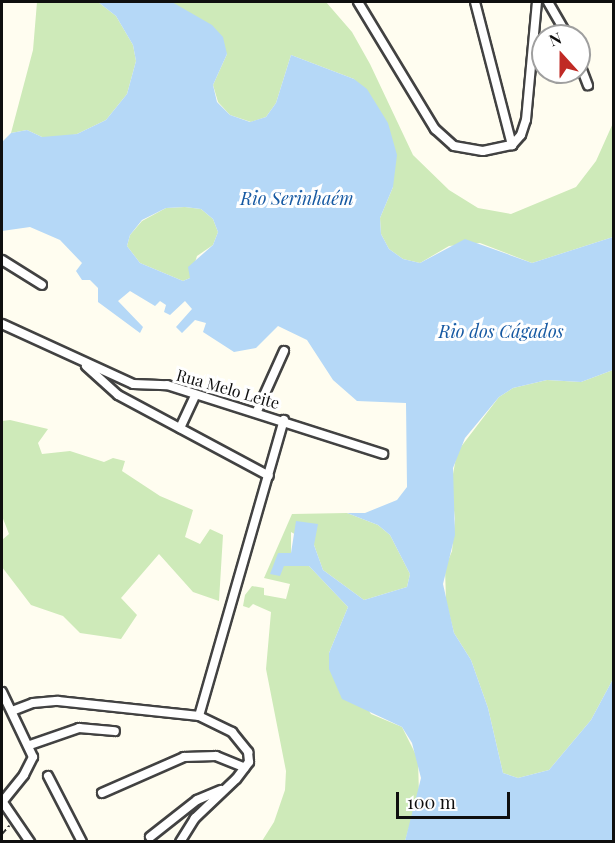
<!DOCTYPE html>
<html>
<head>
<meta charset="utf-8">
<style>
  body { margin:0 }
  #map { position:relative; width:615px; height:843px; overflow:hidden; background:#fffdf0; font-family:"Playfair Display",serif }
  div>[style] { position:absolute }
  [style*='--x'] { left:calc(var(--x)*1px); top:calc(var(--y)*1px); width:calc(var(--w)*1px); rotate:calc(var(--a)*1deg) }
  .green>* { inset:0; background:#ceeab9 }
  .water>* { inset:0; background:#b5d8f7 }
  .path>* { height:1.5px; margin-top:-0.75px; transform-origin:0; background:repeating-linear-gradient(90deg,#313131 0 6px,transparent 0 9px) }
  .roads { filter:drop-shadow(2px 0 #424242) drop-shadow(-2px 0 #424242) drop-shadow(0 2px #424242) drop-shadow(0 -2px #424242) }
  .minor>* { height:8px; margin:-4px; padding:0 4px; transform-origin:4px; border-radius:4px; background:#fff }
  span { translate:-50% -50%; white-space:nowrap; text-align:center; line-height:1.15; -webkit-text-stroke:6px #fff; paint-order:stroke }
  .street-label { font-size:16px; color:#0f0f0f }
  .water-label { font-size:18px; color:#1659a2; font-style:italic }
  .frame { position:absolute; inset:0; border:3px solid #0f0f0f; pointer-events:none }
  .north { position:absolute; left:531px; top:24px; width:60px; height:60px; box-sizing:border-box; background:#fff; border:2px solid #9f9f9f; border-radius:50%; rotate:339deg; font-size:16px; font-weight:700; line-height:24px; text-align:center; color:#0f0f0f }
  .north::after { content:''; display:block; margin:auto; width:21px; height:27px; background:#c02a25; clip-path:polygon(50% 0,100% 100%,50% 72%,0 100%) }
  .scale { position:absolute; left:396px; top:792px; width:114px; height:27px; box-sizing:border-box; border:3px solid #0f0f0f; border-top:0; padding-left:8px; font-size:18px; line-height:21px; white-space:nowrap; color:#0f0f0f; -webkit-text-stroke:4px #fff; paint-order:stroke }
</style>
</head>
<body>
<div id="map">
  <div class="green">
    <i style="clip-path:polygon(37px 2px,98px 2px,116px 16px,133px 45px,136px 61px,127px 94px,106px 120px,77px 134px,60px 138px,42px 137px,27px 130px,11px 133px,33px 50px)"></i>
    <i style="clip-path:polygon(172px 2px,326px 2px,352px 32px,370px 64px,413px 155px,449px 190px,478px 208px,511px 214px,576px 187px,596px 161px,613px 123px,613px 237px,532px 263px,480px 243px,449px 246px,420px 263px,403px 259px,389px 249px,381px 234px,380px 218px,393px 187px,354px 79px,291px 55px,276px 103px,266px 117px,251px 122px,230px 115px,218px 102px,213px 85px,227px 54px)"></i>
    <i style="clip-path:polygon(185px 207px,201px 209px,213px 219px,218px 232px,213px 245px,197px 256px,190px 278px,183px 281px,140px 263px,127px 246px,130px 235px,142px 221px,166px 208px)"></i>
    <i style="clip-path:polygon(613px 370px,613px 679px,591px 720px,549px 770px,518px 778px,503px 773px,488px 708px,471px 660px,454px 633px,446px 601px,445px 568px,452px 551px,455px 519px,451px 485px,457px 452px,499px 397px,513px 388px,547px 380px,581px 382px)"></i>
    <i style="clip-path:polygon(10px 420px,48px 429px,38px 443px,42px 454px,70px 451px,104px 462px,113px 458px,125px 461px,122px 471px,160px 496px,193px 510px,185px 537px,200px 544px,210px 529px,223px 535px,219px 601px,193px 592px,159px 554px,121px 598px,137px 615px,121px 639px,80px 633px,63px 616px,31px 605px,2px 567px,2px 540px,9px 534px,2px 516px,2px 421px)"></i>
    <i style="clip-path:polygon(347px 513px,378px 525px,390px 535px,410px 574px,407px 587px,364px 600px,323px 570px,314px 545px,291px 532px,291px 554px,284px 566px,309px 566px,348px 607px,329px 653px,371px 714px,402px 727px,418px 759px,419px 794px,405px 841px,262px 841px,274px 822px,285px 790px,286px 771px,266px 669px,271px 612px,253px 604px,249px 608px,243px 606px,245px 595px,252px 586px,264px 588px,264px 595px,286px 599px,290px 584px,264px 578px,292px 514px)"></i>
  </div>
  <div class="water">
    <i style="clip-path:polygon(evenodd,98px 2px,172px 2px,212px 25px,223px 37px,227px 54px,213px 85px,217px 102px,230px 115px,250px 122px,266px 117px,276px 103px,291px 55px,354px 79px,367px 89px,388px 123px,397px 155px,393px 187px,380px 218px,381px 234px,389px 249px,403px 259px,420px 263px,465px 239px,532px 263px,613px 237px,613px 370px,581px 382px,547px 380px,513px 388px,499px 397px,465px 438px,453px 468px,455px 535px,443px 584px,454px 633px,471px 660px,488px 708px,503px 773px,518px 778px,549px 770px,591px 720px,613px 679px,613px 841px,405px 841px,421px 778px,412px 743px,402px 727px,342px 699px,329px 669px,329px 653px,348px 607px,309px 566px,284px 566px,280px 576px,270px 574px,278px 553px,291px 553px,296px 521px,318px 524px,314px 545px,323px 570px,364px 600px,407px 587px,410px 574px,390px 535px,378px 525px,347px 513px,365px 513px,397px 500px,407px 487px,406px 403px,357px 401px,333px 380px,307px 340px,278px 326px,256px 348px,234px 352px,203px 332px,206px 323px,195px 320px,182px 333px,176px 327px,192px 309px,185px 301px,170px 315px,164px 312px,166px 305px,160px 301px,155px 306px,130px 291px,118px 301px,143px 327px,140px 333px,98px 302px,98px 288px,90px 280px,82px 280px,76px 271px,82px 263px,60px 240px,30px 227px,2px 231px,2px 142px,11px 133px,27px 130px,42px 137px,77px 134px,106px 120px,127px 94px,136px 61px,133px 45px,116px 16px,98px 2px,185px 207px,201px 209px,213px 219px,218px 232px,213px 245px,188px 267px,190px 278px,183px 281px,140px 263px,127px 246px,130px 235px,142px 220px,166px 208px,185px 207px)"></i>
  </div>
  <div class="path">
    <i style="--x:2;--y:834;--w:11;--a:-49"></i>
  </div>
  <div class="roads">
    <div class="minor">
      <i style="--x:358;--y:2;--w:149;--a:58.8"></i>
      <i style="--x:435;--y:129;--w:25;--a:42"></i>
      <i style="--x:454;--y:146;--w:29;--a:10"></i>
      <i style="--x:483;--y:151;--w:30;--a:-12"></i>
      <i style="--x:512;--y:145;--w:13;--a:-48"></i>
      <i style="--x:521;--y:135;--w:16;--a:-72"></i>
      <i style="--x:526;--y:120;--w:119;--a:-84.7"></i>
      <i style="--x:475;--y:2;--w:148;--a:75.5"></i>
      <i style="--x:548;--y:2;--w:39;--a:60"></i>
      <i style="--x:579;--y:62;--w:25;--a:69"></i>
      <i style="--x:2;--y:260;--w:47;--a:32"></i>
      <i style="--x:2;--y:324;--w:144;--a:24.6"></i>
      <i style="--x:133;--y:384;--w:34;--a:2"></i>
      <i style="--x:167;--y:385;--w:227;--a:17.7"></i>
      <i style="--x:86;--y:366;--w:43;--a:42.2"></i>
      <i style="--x:118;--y:395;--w:171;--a:28.2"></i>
      <i style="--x:257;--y:411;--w:66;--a:-65.8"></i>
      <i style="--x:180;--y:428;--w:35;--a:-65"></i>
      <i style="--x:2;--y:692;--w:72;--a:64.5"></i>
      <i style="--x:33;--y:757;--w:20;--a:117"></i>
      <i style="--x:24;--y:775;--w:35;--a:129"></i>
      <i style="--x:12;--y:711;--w:22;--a:-21"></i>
      <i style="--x:33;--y:703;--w:25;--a:-5"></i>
      <i style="--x:58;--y:701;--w:142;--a:6.1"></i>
      <i style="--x:199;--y:716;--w:37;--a:26"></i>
      <i style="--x:232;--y:732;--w:26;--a:51"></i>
      <i style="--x:248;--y:752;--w:10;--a:84"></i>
      <i style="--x:249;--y:762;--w:21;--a:127"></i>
      <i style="--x:236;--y:779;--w:57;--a:136.4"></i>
      <i style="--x:195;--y:818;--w:28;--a:122"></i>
      <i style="--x:199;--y:716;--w:308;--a:-74"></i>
      <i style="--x:30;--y:745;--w:52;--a:-19.1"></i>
      <i style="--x:79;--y:728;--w:36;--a:5"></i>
      <i style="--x:48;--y:776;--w:74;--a:62.7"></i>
      <i style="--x:102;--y:793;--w:90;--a:-23.7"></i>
      <i style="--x:184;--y:757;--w:32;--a:-2"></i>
      <i style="--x:216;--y:756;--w:31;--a:22"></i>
      <i style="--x:2;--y:801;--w:50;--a:55.7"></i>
      <i style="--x:150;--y:837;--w:60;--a:-38.2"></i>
      <i style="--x:197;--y:800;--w:26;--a:-23"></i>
    </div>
  </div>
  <div class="street-label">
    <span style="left:228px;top:389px;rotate:16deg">Rua Melo Leite</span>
  </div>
  <div class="water-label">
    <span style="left:297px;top:198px">Rio Serinhaém</span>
    <span style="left:501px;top:331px">Rio dos Cágados</span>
  </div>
  <div class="frame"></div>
  <div class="north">N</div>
  <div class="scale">100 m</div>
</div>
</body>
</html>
